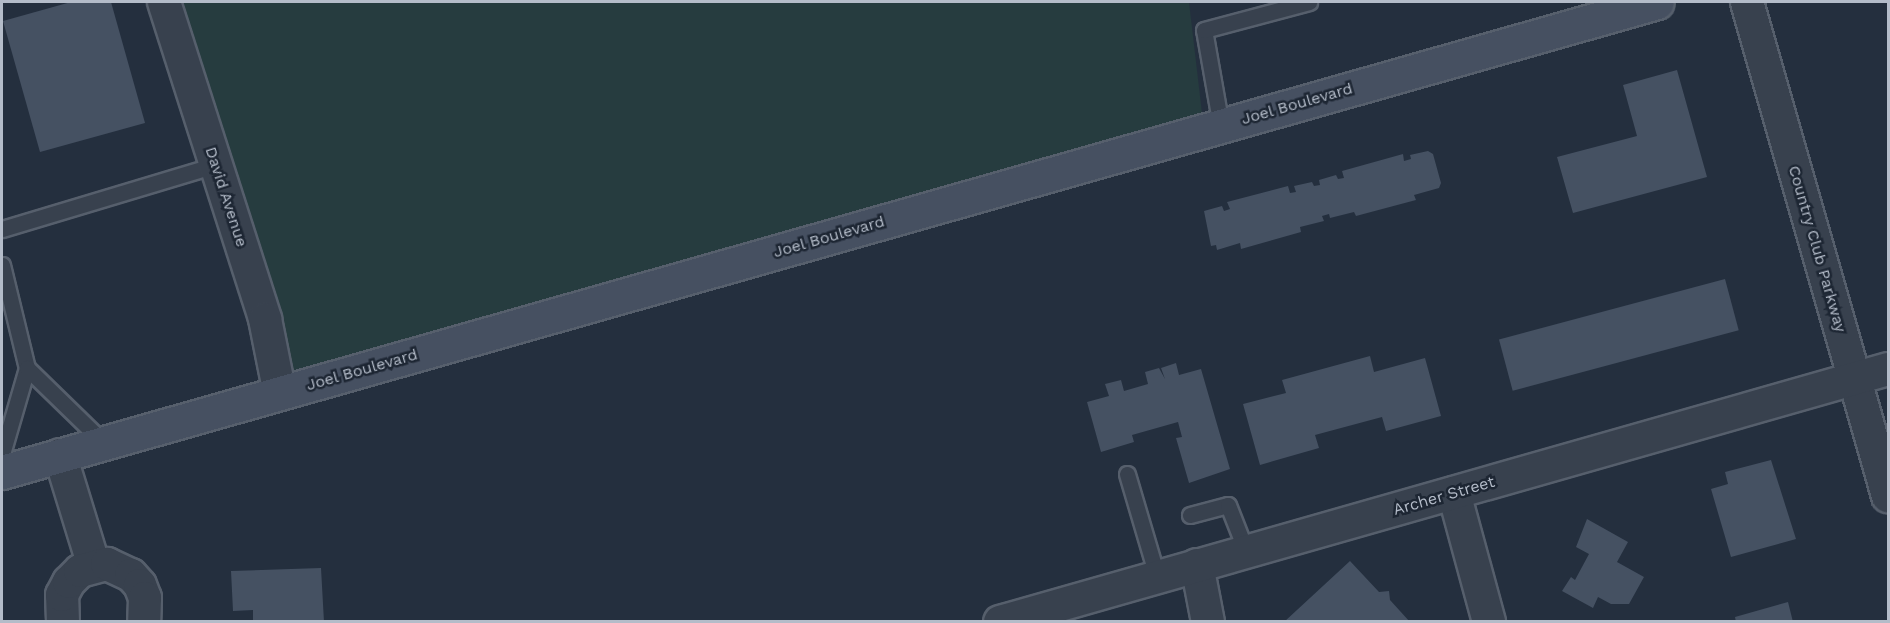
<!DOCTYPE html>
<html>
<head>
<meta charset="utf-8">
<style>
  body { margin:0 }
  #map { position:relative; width:1890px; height:623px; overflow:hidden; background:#242f3e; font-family:"Work Sans",sans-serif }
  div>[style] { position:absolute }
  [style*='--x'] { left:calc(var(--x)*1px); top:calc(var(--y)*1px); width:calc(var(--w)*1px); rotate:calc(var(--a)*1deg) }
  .green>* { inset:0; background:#263c3f }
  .building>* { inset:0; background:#455162; transform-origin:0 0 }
  .roads { filter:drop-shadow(2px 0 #565f6c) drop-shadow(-2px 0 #565f6c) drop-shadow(0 2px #565f6c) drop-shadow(0 -2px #565f6c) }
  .service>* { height:15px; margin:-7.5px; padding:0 7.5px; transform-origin:7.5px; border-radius:7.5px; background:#38414e }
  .minor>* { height:32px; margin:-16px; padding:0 16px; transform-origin:16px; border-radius:16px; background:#38414e }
  .secondary>* { height:33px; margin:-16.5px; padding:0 16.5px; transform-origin:16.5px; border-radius:16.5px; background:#465061 }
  span { translate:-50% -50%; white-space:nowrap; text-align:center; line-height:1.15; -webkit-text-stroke:5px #1d2633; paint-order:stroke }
  .street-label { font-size:16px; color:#b4bcc9 }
  .frame { position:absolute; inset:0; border:3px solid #b4bcc9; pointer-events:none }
</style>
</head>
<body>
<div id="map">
  <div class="green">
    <i style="clip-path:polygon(179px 2px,1189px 2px,1202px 113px,293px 373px)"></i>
  </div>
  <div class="building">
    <i style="clip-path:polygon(71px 2px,111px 2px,145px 123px,40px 152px,3px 21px)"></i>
    <i style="clip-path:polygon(1677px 70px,1707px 177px,1573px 213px,1557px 157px,1637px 136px,1623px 85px)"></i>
    <i style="clip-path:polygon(1428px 151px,1433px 154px,1441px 183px,1439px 188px,1414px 195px,1416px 200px,1356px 216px,1354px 212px,1330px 218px,1329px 214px,1322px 216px,1324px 221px,1300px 227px,1301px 232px,1241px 249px,1240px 243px,1217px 250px,1216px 245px,1211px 246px,1204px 211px,1222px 206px,1224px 211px,1230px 209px,1227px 202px,1288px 186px,1290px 193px,1296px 192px,1294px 186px,1312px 182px,1314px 186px,1320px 185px,1319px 180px,1336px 175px,1338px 179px,1344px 178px,1342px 171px,1403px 154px,1404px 161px,1411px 159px,1410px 155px)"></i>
    <i style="left:1725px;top:279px;width:53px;height:234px;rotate:75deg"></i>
    <i style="clip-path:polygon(1370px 356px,1374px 372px,1425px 358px,1441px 416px,1386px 431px,1382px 417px,1315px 435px,1319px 448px,1260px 465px,1243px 404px,1286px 393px,1282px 380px)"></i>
    <i style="clip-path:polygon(1176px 363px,1179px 375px,1201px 369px,1230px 469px,1189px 483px,1176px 438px,1182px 437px,1178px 422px,1132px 435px,1134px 442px,1101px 452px,1087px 402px,1109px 396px,1105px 384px,1121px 380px,1124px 391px,1148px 384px,1145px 372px,1159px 368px,1165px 379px,1161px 368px)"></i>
    <i style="clip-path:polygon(1771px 460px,1796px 539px,1731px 557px,1711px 489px,1728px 484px,1725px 472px)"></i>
    <i style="clip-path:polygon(1587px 519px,1628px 542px,1617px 562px,1644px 577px,1629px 604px,1611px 604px,1598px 597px,1593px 608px,1562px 591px,1571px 577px,1575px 580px,1589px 554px,1576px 547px)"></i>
    <i style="clip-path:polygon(1350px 561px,1379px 592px,1389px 591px,1390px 600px,1410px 622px,1284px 622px)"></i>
    <i style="clip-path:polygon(321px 568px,324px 622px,253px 622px,253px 610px,233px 611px,231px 571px)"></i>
    <i style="clip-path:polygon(1788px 602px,1793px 622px,1736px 622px,1735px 617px)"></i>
  </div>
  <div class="roads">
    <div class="service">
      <i style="--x:1221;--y:126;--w:97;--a:-100"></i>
      <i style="--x:1204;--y:30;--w:109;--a:-14.9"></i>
      <i style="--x:2;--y:229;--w:223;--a:-16.7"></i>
      <i style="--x:2;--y:265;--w:106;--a:76.4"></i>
      <i style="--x:2;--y:454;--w:90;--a:-73.8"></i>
      <i style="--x:27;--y:368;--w:107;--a:44.2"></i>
      <i style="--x:1127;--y:474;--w:106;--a:73.6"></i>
      <i style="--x:1190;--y:515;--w:39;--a:-15"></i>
      <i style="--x:1228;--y:505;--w:49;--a:68.6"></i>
    </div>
    <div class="minor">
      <i style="--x:164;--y:2;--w:333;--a:72.3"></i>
      <i style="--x:265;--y:319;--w:76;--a:78.7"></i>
      <i style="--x:1747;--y:2;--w:514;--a:74.07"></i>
      <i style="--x:60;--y:455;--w:116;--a:73"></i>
      <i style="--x:1454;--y:493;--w:134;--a:74.8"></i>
      <i style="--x:1197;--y:565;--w:58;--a:79.1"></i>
      <i style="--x:63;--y:622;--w:27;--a:-92"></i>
      <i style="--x:62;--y:595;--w:15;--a:-62"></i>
      <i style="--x:69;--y:582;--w:16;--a:-45"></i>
      <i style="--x:80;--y:571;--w:28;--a:-15"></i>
      <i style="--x:107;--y:564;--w:26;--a:25"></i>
      <i style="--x:131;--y:575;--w:13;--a:48"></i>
      <i style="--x:140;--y:585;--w:14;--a:69"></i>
      <i style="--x:145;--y:598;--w:24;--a:92"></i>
      <i style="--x:1000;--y:622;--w:923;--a:-15.9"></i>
    </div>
    <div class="secondary">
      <i style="--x:2;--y:472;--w:1720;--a:-15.85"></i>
    </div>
  </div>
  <div class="street-label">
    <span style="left:1297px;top:104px;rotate:-16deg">Joel Boulevard</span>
    <span style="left:226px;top:197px;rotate:72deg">David Avenue</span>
    <span style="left:829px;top:237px;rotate:-16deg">Joel Boulevard</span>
    <span style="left:1817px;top:249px;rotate:74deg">Country Club Parkway</span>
    <span style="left:362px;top:370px;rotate:-16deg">Joel Boulevard</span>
    <span style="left:1444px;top:496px;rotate:-16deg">Archer Street</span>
  </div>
  <div class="frame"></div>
</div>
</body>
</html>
